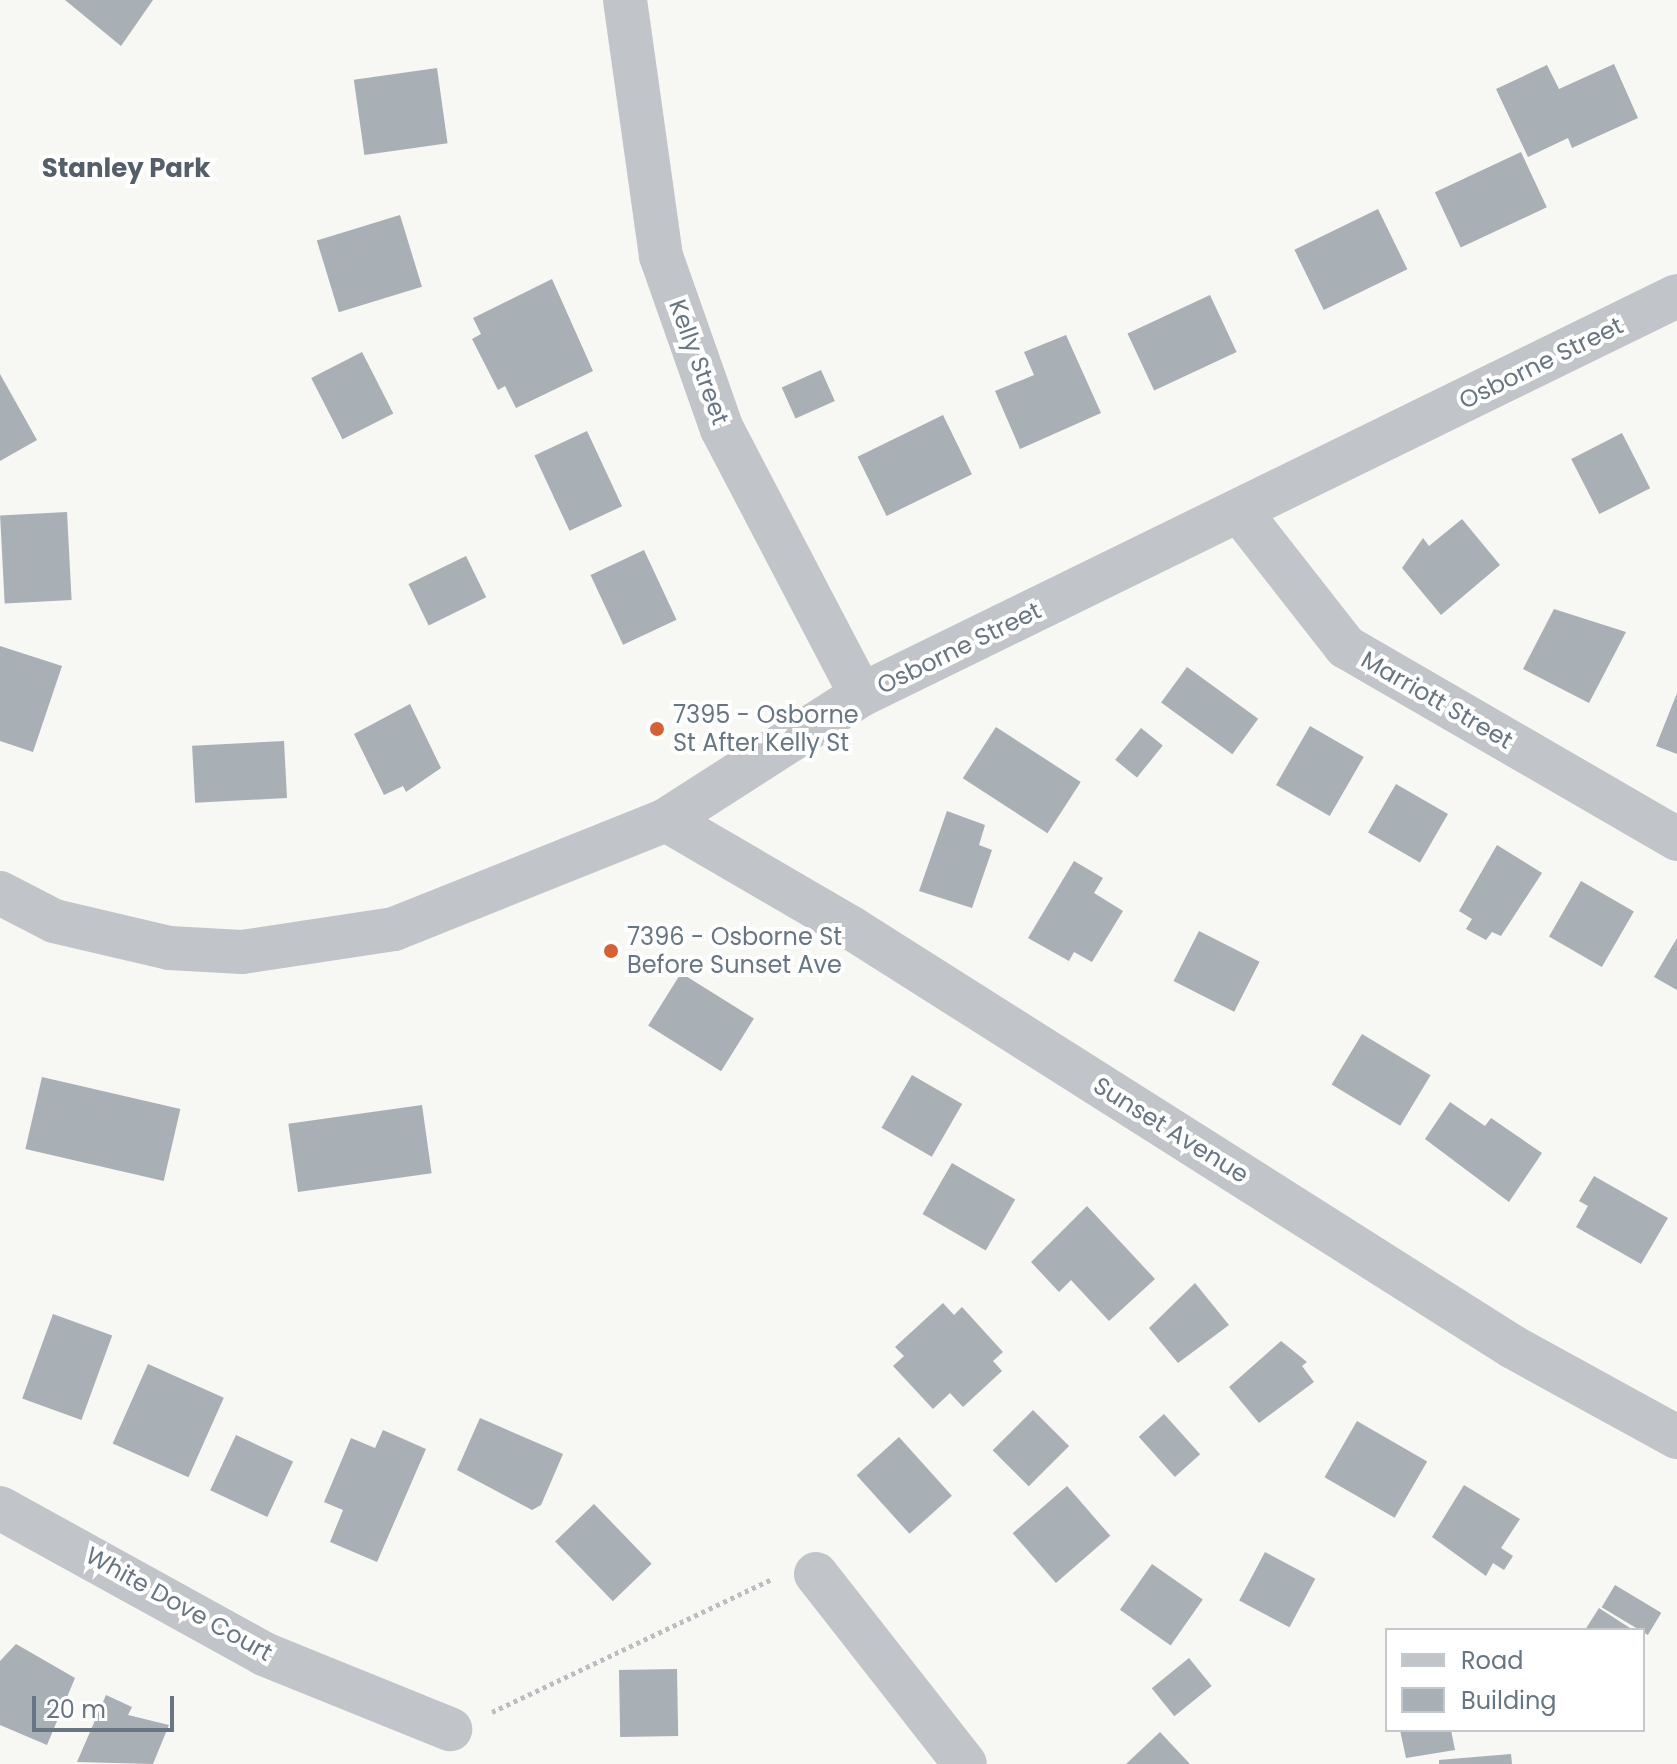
<!DOCTYPE html>
<html>
<head>
<meta charset="utf-8">
<style>
  body { margin:0 }
  #map { position:relative; width:1677px; height:1764px; overflow:hidden; background:#f7f7f4; font-family:Poppins,sans-serif }
  div>[style] { position:absolute }
  [style*='--x'] { left:calc(var(--x)*1px); top:calc(var(--y)*1px); width:calc(var(--w)*1px); rotate:calc(var(--a)*1deg) }
  .building>* { inset:0; background:#a8afb5; transform-origin:0 0 }
  .path>* { height:5px; margin-top:-2.5px; transform-origin:0; background:repeating-linear-gradient(90deg,#bbbdc0 0 4px,transparent 0 8px) }
  .minor>* { height:44px; margin:-22px; padding:0 22px; transform-origin:22px; border-radius:22px; background:#c1c4c8 }
  .dots>* { width:22px; height:22px; translate:-50% -50%; box-sizing:border-box; border:4px solid #fff; border-radius:50% }
  span { translate:-50% -50%; white-space:nowrap; text-align:center; line-height:1.15; -webkit-text-stroke:8px #fff; paint-order:stroke }
  .street-label { font-size:24px; color:#687683 }
  .poi-label { font-size:24px; color:#687683 }
  .left { translate:0 -50%; text-align:left }
  .neighbourhood-label { font-size:26px; color:#555f69; font-weight:700 }
  .legend { position:absolute; left:1385px; top:1628px; width:260px; height:104px; box-sizing:border-box; background:#fff; border:2px solid #c3c8cd; margin:0; padding:10px 14px; list-style:none; font-size:24px; color:#687683 }
  .legend li { display:flex; align-items:center; gap:16px; height:40px }
  .legend b { width:40px; border:2px solid #c3c8cd }
  .scale { position:absolute; left:32px; top:1696px; width:142px; height:36px; box-sizing:border-box; border:4px solid #687683; border-top:0; padding-left:10px; font-size:24px; line-height:28px; white-space:nowrap; color:#687683; -webkit-text-stroke:6px #fff; paint-order:stroke }
</style>
</head>
<body>
<div id="map">
  <div class="building">
    <i style="clip-path:polygon(65px 0,153px 0,121px 46px)"></i>
    <i style="clip-path:polygon(1614px 64px,1638px 118px,1572px 148px,1568px 138px,1528px 157px,1496px 89px,1547px 65px,1559px 89px)"></i>
    <i style="left:437px;top:68px;width:76px;height:84px;rotate:82deg"></i>
    <i style="left:1521px;top:152px;width:61px;height:95px;rotate:65deg"></i>
    <i style="left:1378px;top:209px;width:67px;height:93px;rotate:64deg"></i>
    <i style="left:400px;top:215px;width:75px;height:87px;rotate:73deg"></i>
    <i style="clip-path:polygon(552px 279px,593px 371px,516px 408px,505px 386px,498px 390px,472px 339px,481px 334px,473px 318px)"></i>
    <i style="left:1210px;top:295px;width:63px;height:91px;rotate:65deg"></i>
    <i style="clip-path:polygon(1066px 335px,1101px 413px,1020px 449px,995px 391px,1034px 375px,1024px 352px)"></i>
    <i style="left:362px;top:352px;width:69px;height:57px;rotate:63deg"></i>
    <i style="left:821px;top:370px;width:34px;height:43px;rotate:66deg"></i>
    <i style="clip-path:polygon(0 374px,37px 440px,0 461px)"></i>
    <i style="left:943px;top:415px;width:66px;height:95px;rotate:64deg"></i>
    <i style="left:587px;top:431px;width:83px;height:58px;rotate:65deg"></i>
    <i style="left:1622px;top:433px;width:62px;height:57px;rotate:63deg"></i>
    <i style="left:67px;top:512px;width:88px;height:67px;rotate:87deg"></i>
    <i style="clip-path:polygon(1462px 519px,1500px 565px,1441px 615px,1402px 568px,1423px 538px,1429px 546px)"></i>
    <i style="left:644px;top:550px;width:77px;height:59px;rotate:65deg"></i>
    <i style="left:466px;top:556px;width:46px;height:64px;rotate:64deg"></i>
    <i style="clip-path:polygon(1554px 609px,1626px 632px,1589px 703px,1523px 669px)"></i>
    <i style="clip-path:polygon(0 646px,62px 666px,33px 752px,0 741px)"></i>
    <i style="left:1187px;top:667px;width:88px;height:44px;rotate:36deg"></i>
    <i style="clip-path:polygon(1677px 693px,1677px 754px,1656px 746px)"></i>
    <i style="clip-path:polygon(410px 704px,441px 768px,406px 792px,403px 786px,384px 795px,354px 734px)"></i>
    <i style="left:1310px;top:726px;width:62px;height:68px;rotate:30deg"></i>
    <i style="left:996px;top:727px;width:101px;height:61px;rotate:33deg"></i>
    <i style="left:1141px;top:728px;width:28px;height:41px;rotate:39deg"></i>
    <i style="left:284px;top:741px;width:57px;height:92px;rotate:87deg"></i>
    <i style="left:1396px;top:784px;width:60px;height:56px;rotate:30deg"></i>
    <i style="clip-path:polygon(947px 811px,985px 825px,979px 845px,992px 850px,972px 908px,919px 891px)"></i>
    <i style="clip-path:polygon(1497px 845px,1542px 873px,1501px 936px,1492px 932px,1486px 940px,1466px 929px,1472px 919px,1459px 911px)"></i>
    <i style="clip-path:polygon(1074px 861px,1103px 878px,1094px 893px,1123px 911px,1092px 962px,1074px 952px,1069px 961px,1028px 938px)"></i>
    <i style="left:1581px;top:881px;width:61px;height:64px;rotate:30deg"></i>
    <i style="left:1199px;top:931px;width:68px;height:56px;rotate:27deg"></i>
    <i style="clip-path:polygon(1677px 938px,1677px 990px,1654px 977px)"></i>
    <i style="left:681px;top:973px;width:86px;height:62px;rotate:32deg"></i>
    <i style="left:1362px;top:1034px;width:80px;height:59px;rotate:31deg"></i>
    <i style="left:912px;top:1075px;width:58px;height:61px;rotate:30deg"></i>
    <i style="left:42px;top:1077px;width:142px;height:74px;rotate:13deg"></i>
    <i style="clip-path:polygon(1450px 1102px,1485px 1126px,1491px 1118px,1542px 1153px,1509px 1202px,1425px 1139px)"></i>
    <i style="left:422px;top:1105px;width:69px;height:135px;rotate:82deg"></i>
    <i style="left:952px;top:1163px;width:73px;height:59px;rotate:30deg"></i>
    <i style="clip-path:polygon(1594px 1176px,1668px 1218px,1641px 1264px,1576px 1227px,1588px 1206px,1579px 1201px)"></i>
    <i style="clip-path:polygon(1087px 1206px,1155px 1279px,1109px 1321px,1071px 1280px,1059px 1292px,1031px 1262px)"></i>
    <i style="clip-path:polygon(1195px 1283px,1229px 1325px,1178px 1363px,1149px 1328px)"></i>
    <i style="clip-path:polygon(943px 1303px,954px 1315px,962px 1307px,1003px 1352px,993px 1361px,1002px 1371px,963px 1407px,950px 1393px,933px 1409px,893px 1366px,904px 1356px,895px 1347px)"></i>
    <i style="left:53px;top:1314px;width:63px;height:90px;rotate:20deg"></i>
    <i style="clip-path:polygon(1281px 1341px,1307px 1362px,1302px 1366px,1314px 1382px,1259px 1423px,1229px 1387px)"></i>
    <i style="left:148px;top:1364px;width:83px;height:87px;rotate:24deg"></i>
    <i style="left:1033px;top:1410px;width:51px;height:57px;rotate:45deg"></i>
    <i style="left:1164px;top:1414px;width:54px;height:34px;rotate:48deg"></i>
    <i style="clip-path:polygon(480px 1418px,563px 1454px,541px 1505px,532px 1510px,457px 1470px)"></i>
    <i style="left:1357px;top:1421px;width:81px;height:65px;rotate:30deg"></i>
    <i style="clip-path:polygon(383px 1430px,426px 1449px,377px 1562px,330px 1542px,343px 1510px,324px 1502px,351px 1438px,375px 1448px)"></i>
    <i style="left:236px;top:1435px;width:63px;height:61px;rotate:25deg"></i>
    <i style="left:899px;top:1437px;width:79px;height:57px;rotate:48deg"></i>
    <i style="clip-path:polygon(1464px 1485px,1520px 1519px,1501px 1548px,1513px 1556px,1504px 1570px,1493px 1563px,1486px 1576px,1432px 1537px)"></i>
    <i style="left:1067px;top:1486px;width:66px;height:72px;rotate:49deg"></i>
    <i style="left:594px;top:1504px;width:83px;height:54px;rotate:46deg"></i>
    <i style="left:1265px;top:1552px;width:57px;height:55px;rotate:28deg"></i>
    <i style="left:1152px;top:1564px;width:62px;height:56px;rotate:35deg"></i>
    <i style="left:1615px;top:1585px;width:54px;height:26px;rotate:31deg"></i>
    <i style="clip-path:polygon(1599px 1608px,1633px 1630px,1585px 1630px)"></i>
    <i style="clip-path:polygon(16px 1644px,75px 1678px,47px 1745px,0 1725px,0 1661px)"></i>
    <i style="left:1189px;top:1658px;width:36px;height:48px;rotate:51deg"></i>
    <i style="left:677px;top:1669px;width:67px;height:58px;rotate:89deg"></i>
    <i style="clip-path:polygon(106px 1695px,132px 1707px,128px 1715px,169px 1725px,153px 1764px,77px 1762px)"></i>
    <i style="clip-path:polygon(1400px 1730px,1451px 1730px,1455px 1750px,1406px 1758px)"></i>
    <i style="clip-path:polygon(1160px 1732px,1190px 1764px,1126px 1764px)"></i>
    <i style="clip-path:polygon(1511px 1754px,1512px 1764px,1439px 1764px,1439px 1760px)"></i>
  </div>
  <div class="path">
    <i style="--x:492;--y:1712;--w:310;--a:-25.4"></i>
  </div>
  <div class="minor">
    <i style="--x:625;--y:0;--w:259;--a:82"></i>
    <i style="--x:661;--y:256;--w:183;--a:70.6"></i>
    <i style="--x:722;--y:429;--w:300;--a:62.4"></i>
    <i style="--x:1240;--y:512;--w:172;--a:51.9"></i>
    <i style="--x:1346;--y:647;--w:383;--a:30.1"></i>
    <i style="--x:666;--y:820;--w:216;--a:30.2"></i>
    <i style="--x:853;--y:929;--w:781;--a:32.35"></i>
    <i style="--x:1513;--y:1347;--w:187;--a:28.8"></i>
    <i style="--x:0;--y:893;--w:61;--a:27.4"></i>
    <i style="--x:54;--y:921;--w:118;--a:13.2"></i>
    <i style="--x:169;--y:948;--w:73;--a:3.1"></i>
    <i style="--x:242;--y:952;--w:154;--a:-8.6"></i>
    <i style="--x:394;--y:929;--w:293;--a:-21.8"></i>
    <i style="--x:666;--y:820;--w:232;--a:-32.7"></i>
    <i style="--x:861;--y:695;--w:908;--a:-26.06"></i>
    <i style="--x:0;--y:1508;--w:302;--a:28.9"></i>
    <i style="--x:264;--y:1654;--w:201;--a:22"></i>
    <i style="--x:816;--y:1574;--w:241;--a:51.9"></i>
  </div>
  <div class="dots">
    <i style="left:657px;top:729px;background:#d86133"></i>
    <i style="left:611px;top:951px;background:#d86133"></i>
  </div>
  <div class="street-label">
    <span style="left:699px;top:362px;rotate:70deg">Kelly Street</span>
    <span style="left:1541px;top:363px;rotate:-26deg">Osborne Street</span>
    <span style="left:959px;top:648px;rotate:-26deg">Osborne Street</span>
    <span style="left:1437px;top:700px;rotate:30deg">Marriott Street</span>
    <span style="left:1171px;top:1130px;rotate:32deg">Sunset Avenue</span>
    <span style="left:179px;top:1604px;rotate:29deg">White Dove Court</span>
  </div>
  <div class="poi-label">
    <span class="left" style="left:673px;top:729px">7395 - Osborne<br>St After Kelly St</span>
    <span class="left" style="left:627px;top:951px">7396 - Osborne St<br>Before Sunset Ave</span>
  </div>
  <div class="neighbourhood-label">
    <span style="left:126px;top:169px">Stanley Park</span>
  </div>
  <ul class="legend">
  <li><b style="height:10px;background:#c1c4c8"></b>Road</li>
  <li><b style="height:22px;background:#a8afb5"></b>Building</li>
  </ul>
  <div class="scale">20 m</div>
</div>
</body>
</html>
